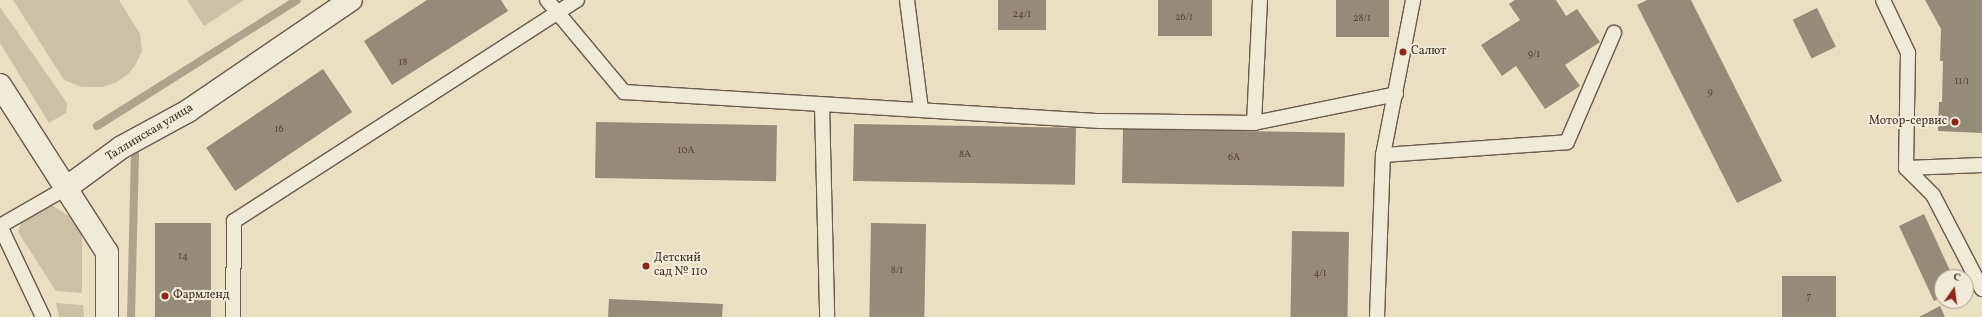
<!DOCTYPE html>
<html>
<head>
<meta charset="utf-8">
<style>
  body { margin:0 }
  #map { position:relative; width:1982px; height:317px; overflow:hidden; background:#e8e0c0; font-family:Vollkorn,serif }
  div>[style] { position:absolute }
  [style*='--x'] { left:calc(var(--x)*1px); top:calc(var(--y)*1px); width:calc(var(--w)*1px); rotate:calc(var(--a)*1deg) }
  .green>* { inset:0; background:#cbc2a6 }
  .stream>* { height:8px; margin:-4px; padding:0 4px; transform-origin:4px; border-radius:4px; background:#aea48b }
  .building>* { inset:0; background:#968b76; transform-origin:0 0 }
  .roads { filter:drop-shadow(1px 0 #685b4c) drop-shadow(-1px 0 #685b4c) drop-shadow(0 1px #685b4c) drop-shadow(0 -1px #685b4c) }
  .service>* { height:14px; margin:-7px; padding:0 7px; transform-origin:7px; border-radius:7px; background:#f0ebd6 }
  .minor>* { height:22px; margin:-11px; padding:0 11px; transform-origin:11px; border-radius:11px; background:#f0ebd6 }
  .dots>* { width:11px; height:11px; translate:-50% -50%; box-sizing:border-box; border:2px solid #f0ebd6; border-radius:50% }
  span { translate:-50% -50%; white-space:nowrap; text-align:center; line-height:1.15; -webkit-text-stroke:4px #f0ebd6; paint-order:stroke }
  .number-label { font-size:10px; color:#544639 }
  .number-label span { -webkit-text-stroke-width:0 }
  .poi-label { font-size:12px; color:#3e2f25 }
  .left { translate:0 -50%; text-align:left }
  .right { translate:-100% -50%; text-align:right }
  .street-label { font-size:12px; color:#3e2f25 }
  .north { position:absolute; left:1934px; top:269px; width:40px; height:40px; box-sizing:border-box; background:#f0ebd6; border:1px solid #a9a08f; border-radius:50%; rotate:14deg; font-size:11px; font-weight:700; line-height:16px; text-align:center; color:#3e2f25 }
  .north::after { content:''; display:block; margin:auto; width:14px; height:18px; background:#8f2418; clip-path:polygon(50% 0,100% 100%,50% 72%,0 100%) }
</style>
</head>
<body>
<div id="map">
  <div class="green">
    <i style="clip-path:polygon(13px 0,119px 0,140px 34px,142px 51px,136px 64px,128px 74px,117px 82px,103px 87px,82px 87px,64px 80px)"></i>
    <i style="clip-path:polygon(187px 0,244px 0,204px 26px)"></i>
    <i style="clip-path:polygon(0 7px,67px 103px,66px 113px,49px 123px,0 43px)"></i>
    <i style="clip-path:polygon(50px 204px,72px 218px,82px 234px,82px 293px,56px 291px,18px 232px,23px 216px)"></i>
    <i style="clip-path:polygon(56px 303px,83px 305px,84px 317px,59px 317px)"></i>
  </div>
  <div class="stream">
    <i style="--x:97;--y:126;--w:236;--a:-32.2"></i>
    <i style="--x:131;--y:317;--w:163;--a:-88.6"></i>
  </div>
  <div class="building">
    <i style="clip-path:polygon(427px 0,501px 0,508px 11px,392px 85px,364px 41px)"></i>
    <i style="left:998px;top:0;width:48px;height:30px"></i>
    <i style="left:1158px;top:0;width:54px;height:36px"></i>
    <i style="left:1336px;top:0;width:53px;height:37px"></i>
    <i style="clip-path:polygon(1515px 0,1556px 0,1566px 16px,1577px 9px,1600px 42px,1565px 65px,1580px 86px,1545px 109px,1516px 66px,1502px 76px,1481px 45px,1520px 20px,1509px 4px)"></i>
    <i style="clip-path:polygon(1647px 0,1691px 0,1782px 181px,1737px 203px,1637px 5px)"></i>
    <i style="clip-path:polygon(1925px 0,1982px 0,1982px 133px,1938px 131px,1939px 102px,1942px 102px,1943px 61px,1940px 61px,1941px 29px)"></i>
    <i style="left:1817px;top:8px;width:43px;height:27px;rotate:64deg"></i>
    <i style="left:323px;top:69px;width:52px;height:141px;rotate:56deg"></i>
    <i style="left:596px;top:122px;width:181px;height:56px;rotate:1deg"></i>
    <i style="left:854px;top:124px;width:222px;height:57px;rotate:1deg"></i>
    <i style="left:1123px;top:129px;width:222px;height:54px;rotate:1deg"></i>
    <i style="clip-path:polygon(1924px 214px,1953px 277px,1942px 277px,1942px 297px,1934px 301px,1899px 226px)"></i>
    <i style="left:155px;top:223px;width:56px;height:94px"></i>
    <i style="left:871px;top:223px;width:55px;height:94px;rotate:1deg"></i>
    <i style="left:1292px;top:231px;width:57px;height:86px;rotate:1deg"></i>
    <i style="left:1782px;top:276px;width:54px;height:41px"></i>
    <i style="clip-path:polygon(609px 299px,723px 304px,722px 317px,608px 317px)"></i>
    <i style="clip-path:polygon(1940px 306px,1945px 317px,1919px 317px)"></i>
  </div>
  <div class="roads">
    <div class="service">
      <i style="--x:547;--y:0;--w:120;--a:50.1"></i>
      <i style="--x:624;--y:92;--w:477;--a:3.5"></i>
      <i style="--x:1100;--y:121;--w:154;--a:0.7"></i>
      <i style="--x:1254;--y:123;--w:145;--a:-11.5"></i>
      <i style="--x:907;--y:0;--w:110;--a:82.7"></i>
      <i style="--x:1883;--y:0;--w:59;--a:64.7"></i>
      <i style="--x:1908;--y:53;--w:115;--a:91"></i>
      <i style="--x:822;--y:105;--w:212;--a:88.6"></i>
      <i style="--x:1254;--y:123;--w:123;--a:-87.2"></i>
      <i style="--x:1383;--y:155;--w:184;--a:-4"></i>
      <i style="--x:1567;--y:142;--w:119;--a:-66.7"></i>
      <i style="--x:1982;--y:165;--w:76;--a:177.7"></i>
      <i style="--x:1906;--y:168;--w:38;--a:45"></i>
      <i style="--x:1933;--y:195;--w:106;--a:62.5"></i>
      <i style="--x:0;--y:226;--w:101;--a:64.7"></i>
      <i style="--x:0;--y:226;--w:76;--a:-29.9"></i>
      <i style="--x:233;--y:317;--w:96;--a:-89.4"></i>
      <i style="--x:234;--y:221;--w:408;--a:-32.8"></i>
      <i style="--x:1377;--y:317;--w:162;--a:-87.9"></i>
      <i style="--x:1383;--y:155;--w:158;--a:-79"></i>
    </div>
    <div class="minor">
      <i style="--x:0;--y:85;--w:198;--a:57.4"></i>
      <i style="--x:107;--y:252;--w:65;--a:90"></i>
      <i style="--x:66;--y:188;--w:69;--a:-36.2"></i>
      <i style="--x:122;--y:147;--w:75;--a:-28.6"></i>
      <i style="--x:188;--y:111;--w:197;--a:-34.3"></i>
    </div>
  </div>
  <div class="dots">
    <i style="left:1403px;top:52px;background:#8f2418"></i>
    <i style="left:1955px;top:122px;background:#8f2418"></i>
    <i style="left:646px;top:266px;background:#8f2418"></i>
    <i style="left:165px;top:296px;background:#8f2418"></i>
  </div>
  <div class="number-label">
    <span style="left:1022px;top:15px">24/1</span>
    <span style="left:1184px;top:18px">26/1</span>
    <span style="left:1362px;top:19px">28/1</span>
    <span style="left:1534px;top:55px">9/1</span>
    <span style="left:403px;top:63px">18</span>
    <span style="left:1962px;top:82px">11/1</span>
    <span style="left:1710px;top:93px">9</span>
    <span style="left:279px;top:130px">16</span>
    <span style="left:686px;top:151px">10А</span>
    <span style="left:965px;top:155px">8А</span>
    <span style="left:1234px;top:158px">6А</span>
    <span style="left:183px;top:257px">14</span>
    <span style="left:897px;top:271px">8/1</span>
    <span style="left:1320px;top:274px">4/1</span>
    <span style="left:1809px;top:297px">7</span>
  </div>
  <div class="poi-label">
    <span class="left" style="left:1411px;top:52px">Салют</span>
    <span class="right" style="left:1947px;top:122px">Мотор-сервис</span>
    <span class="left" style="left:654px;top:266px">Детский<br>сад № 110</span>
    <span class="left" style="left:173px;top:296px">Фармленд</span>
  </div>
  <div class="street-label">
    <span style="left:150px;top:133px;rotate:-31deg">Таллинская улица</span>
  </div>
  <div class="north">С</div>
</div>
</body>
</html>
